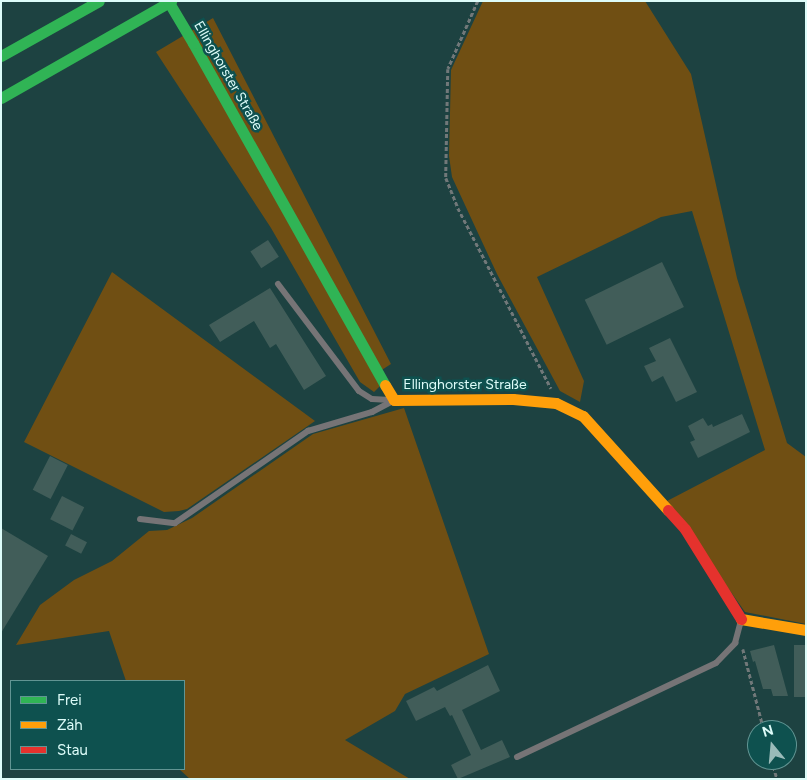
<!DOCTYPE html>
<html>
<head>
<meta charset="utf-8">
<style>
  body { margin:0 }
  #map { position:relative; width:807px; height:780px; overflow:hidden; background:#1d4241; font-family:Figtree,sans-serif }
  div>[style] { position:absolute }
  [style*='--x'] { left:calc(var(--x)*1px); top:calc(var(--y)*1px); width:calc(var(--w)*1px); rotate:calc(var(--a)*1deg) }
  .green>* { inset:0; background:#704f13 }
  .building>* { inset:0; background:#415d59; transform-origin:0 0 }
  .path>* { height:2.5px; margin-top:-1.25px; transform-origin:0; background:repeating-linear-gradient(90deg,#717879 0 4px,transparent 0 6.5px) }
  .lane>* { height:6px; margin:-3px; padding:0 3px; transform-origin:3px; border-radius:3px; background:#767476 }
  .fast>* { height:11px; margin:-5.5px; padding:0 5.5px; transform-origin:5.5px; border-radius:5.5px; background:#30b455 }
  .slow>* { height:11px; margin:-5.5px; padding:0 5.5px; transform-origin:5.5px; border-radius:5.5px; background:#ff9f0a }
  .jam>* { height:11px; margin:-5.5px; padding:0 5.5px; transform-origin:5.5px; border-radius:5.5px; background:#e5322d }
  .fast-bridge>* { height:11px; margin:-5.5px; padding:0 5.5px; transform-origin:5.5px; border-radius:5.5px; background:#30b455 }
  span { translate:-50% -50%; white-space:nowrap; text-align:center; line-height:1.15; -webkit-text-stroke:5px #0e514f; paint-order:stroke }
  .street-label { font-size:14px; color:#ddfcf9 }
  .frame { position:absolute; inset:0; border:2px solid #ddfcf9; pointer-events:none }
  .legend { position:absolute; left:10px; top:680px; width:175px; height:90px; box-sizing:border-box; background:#0e514f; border:1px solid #619593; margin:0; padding:6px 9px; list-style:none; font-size:15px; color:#ddfcf9 }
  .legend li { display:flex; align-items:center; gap:10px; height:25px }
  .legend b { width:25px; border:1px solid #619593 }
  .north { position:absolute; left:747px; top:720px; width:50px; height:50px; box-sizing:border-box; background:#0e514f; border:1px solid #619593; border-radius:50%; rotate:343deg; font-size:14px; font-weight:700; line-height:20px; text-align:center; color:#ddfcf9 }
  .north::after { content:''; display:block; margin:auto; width:18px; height:22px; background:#9abbb9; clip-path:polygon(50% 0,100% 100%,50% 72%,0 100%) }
</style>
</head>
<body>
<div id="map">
  <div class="green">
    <i style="clip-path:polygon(483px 1px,645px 1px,691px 74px,737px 278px,787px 443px,806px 457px,806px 624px,745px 612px,667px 501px,765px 450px,692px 211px,661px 217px,537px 277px,584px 381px,580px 402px,560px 391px,497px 274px,452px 177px,449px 156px,451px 70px)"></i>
    <i style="clip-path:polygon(213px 18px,391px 364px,374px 375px,380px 386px,374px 392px,360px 382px,271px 228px,156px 52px)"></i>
    <i style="clip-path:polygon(112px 272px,161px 308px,315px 421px,187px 509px,179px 511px,164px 512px,24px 442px)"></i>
    <i style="clip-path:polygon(404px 408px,489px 654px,405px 694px,395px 711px,345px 740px,410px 779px,190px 779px,179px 769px,184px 769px,184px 681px,126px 681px,109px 631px,16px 645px,40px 605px,74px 580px,112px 561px,149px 531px,167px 530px,192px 518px,313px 434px)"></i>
  </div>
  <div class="building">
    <i style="left:268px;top:240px;width:20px;height:21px;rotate:57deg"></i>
    <i style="left:662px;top:262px;width:50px;height:86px;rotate:64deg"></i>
    <i style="clip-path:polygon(270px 288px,326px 376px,304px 390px,276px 344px,270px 348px,254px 321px,220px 342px,209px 325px)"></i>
    <i style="clip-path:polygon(670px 338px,697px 392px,676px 402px,663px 376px,652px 382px,644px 366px,656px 361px,649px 348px)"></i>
    <i style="clip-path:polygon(742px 414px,750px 432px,698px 458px,690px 442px,695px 440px,688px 426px,703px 418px,708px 426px,712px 424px,713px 427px)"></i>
    <i style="left:50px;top:456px;width:20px;height:38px;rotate:27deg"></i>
    <i style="left:62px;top:496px;width:25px;height:26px;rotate:27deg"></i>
    <i style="clip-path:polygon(1px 528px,48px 556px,1px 633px)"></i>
    <i style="left:71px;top:534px;width:18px;height:13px;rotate:27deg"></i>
    <i style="clip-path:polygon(774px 645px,788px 696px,773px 696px,771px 689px,763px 689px,755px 661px,753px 662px,750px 651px)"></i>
    <i style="left:794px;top:645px;width:12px;height:52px"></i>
    <i style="clip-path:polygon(488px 665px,500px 691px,462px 710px,481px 750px,502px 740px,510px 757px,458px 779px,451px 765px,471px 755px,452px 715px,450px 716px,445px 707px,416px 721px,406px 701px,434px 687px,437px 691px)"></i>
  </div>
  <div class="path">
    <i style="--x:478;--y:1;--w:74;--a:113.8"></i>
    <i style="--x:448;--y:69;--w:109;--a:91.1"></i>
    <i style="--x:446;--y:178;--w:32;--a:68"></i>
    <i style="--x:458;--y:208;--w:203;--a:62.7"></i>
    <i style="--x:743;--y:649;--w:84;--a:75.5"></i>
    <i style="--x:772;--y:760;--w:20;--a:75"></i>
  </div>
  <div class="lane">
    <i style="--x:278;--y:284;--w:134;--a:52.9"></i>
    <i style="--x:359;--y:391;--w:15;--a:32"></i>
    <i style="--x:372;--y:399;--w:18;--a:3"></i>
    <i style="--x:140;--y:519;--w:35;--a:7"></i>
    <i style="--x:175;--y:523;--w:162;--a:-34.7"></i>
    <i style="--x:308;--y:431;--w:67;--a:-16.5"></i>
    <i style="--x:372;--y:412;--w:24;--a:-28"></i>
    <i style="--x:517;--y:757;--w:220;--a:-25.3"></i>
    <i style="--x:716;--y:663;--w:28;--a:-46"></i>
    <i style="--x:735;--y:643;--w:24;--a:-75"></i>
  </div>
  <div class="fast">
    <i style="--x:193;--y:43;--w:392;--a:60.7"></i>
    <i style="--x:1;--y:56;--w:112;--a:-29.3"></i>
    <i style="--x:1;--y:98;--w:196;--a:-29.7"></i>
  </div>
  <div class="slow">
    <i style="--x:385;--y:385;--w:17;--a:59"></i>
    <i style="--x:394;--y:400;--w:119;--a:-0.5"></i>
    <i style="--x:513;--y:399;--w:43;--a:5.3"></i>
    <i style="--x:556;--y:403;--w:30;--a:26"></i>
    <i style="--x:583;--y:416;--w:127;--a:47.9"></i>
    <i style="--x:741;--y:619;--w:66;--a:9.6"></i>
  </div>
  <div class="jam">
    <i style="--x:668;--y:510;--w:25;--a:48"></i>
    <i style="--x:685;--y:529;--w:106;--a:58.1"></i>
  </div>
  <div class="fast-bridge">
    <i style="--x:168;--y:1;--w:49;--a:59.2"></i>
  </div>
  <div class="street-label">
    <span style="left:228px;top:76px;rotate:60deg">Ellinghorster Straße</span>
    <span style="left:465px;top:385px">Ellinghorster Straße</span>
  </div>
  <div class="frame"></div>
  <ul class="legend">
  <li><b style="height:6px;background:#30b455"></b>Frei</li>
  <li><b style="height:6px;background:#ff9f0a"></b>Zäh</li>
  <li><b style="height:6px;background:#e5322d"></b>Stau</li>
  </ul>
  <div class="north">N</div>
</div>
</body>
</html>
